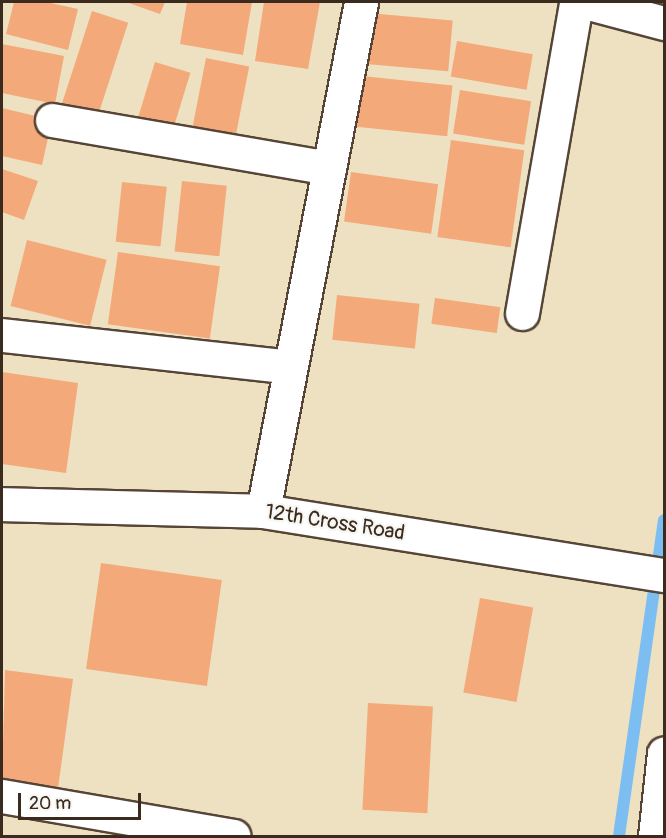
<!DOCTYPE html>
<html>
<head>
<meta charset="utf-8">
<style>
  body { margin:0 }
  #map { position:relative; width:666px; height:838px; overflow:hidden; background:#ede1c1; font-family:Pangolin,sans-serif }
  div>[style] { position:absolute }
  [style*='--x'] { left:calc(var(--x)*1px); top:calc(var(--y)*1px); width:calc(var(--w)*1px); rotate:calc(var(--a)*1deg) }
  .stream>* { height:12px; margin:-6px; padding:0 6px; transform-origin:6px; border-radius:6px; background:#7cbef1 }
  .building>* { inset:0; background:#f3a97a; transform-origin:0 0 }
  .roads { filter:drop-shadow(2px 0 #564536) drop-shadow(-2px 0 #564536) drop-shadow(0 2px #564536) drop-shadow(0 -2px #564536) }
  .minor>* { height:33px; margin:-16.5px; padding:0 16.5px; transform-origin:16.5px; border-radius:16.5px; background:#fff }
  .tertiary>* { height:33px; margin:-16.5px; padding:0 16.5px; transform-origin:16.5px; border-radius:16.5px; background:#fff }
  span { translate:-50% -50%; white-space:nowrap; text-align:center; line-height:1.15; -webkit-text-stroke:4.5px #f6f6f2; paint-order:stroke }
  .street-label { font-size:21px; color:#3b2a1e }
  .frame { position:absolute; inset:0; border:3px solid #3b2a1e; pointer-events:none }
  .scale { position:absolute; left:18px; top:793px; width:123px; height:27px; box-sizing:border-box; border:3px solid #3b2a1e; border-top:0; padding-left:8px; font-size:18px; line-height:21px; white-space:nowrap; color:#3b2a1e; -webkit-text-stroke:4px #f6f6f2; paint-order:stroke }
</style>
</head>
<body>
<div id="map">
  <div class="stream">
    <i style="--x:619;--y:836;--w:319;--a:-81.9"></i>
  </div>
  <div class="building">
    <i style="clip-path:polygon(14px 2px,46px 2px,78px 9px,68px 50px,6px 34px)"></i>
    <i style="clip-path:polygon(126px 2px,165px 2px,160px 14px)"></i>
    <i style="clip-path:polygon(187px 2px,252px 2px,243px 55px,180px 44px)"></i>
    <i style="clip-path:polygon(264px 2px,320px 2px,308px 69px,255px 61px)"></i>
    <i style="clip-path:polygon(629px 2px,664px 2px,664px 14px)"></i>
    <i style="left:92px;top:11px;width:38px;height:97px;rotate:18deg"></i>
    <i style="left:368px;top:13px;width:85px;height:51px;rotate:5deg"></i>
    <i style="left:457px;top:41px;width:77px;height:36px;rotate:10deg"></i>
    <i style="clip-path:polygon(2px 44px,64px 56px,55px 104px,2px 93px)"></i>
    <i style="left:206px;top:58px;width:44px;height:75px;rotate:11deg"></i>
    <i style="left:155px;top:62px;width:37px;height:65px;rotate:17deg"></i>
    <i style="left:362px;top:76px;width:91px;height:51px;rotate:6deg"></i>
    <i style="left:460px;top:90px;width:72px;height:44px;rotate:9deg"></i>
    <i style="clip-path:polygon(2px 108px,52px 120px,42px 165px,2px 156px)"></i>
    <i style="left:451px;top:140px;width:74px;height:98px;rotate:8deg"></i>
    <i style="clip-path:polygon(2px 169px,38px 181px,24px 220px,2px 212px)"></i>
    <i style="left:351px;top:172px;width:88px;height:50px;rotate:8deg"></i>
    <i style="left:182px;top:181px;width:45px;height:71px;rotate:6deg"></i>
    <i style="left:122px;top:182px;width:45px;height:60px;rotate:6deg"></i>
    <i style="left:27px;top:240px;width:82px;height:68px;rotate:14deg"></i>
    <i style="left:118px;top:252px;width:103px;height:73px;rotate:8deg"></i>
    <i style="left:337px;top:295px;width:83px;height:45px;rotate:6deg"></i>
    <i style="left:435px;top:298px;width:66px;height:26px;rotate:8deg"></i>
    <i style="clip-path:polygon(2px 372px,78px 383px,66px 473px,2px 464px)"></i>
    <i style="left:101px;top:563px;width:122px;height:107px;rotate:8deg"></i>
    <i style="left:480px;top:598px;width:54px;height:96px;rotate:10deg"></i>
    <i style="clip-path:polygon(5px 670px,73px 679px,58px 788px,2px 781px)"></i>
    <i style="left:368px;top:703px;width:65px;height:107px;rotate:3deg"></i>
  </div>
  <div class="roads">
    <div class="minor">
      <i style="--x:585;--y:2;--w:82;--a:14.9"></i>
      <i style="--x:52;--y:120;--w:281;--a:9.8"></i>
      <i style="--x:522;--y:313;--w:316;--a:-80.1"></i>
      <i style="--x:2;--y:335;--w:290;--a:6.3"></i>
      <i style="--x:2;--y:504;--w:261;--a:1.5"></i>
      <i style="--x:263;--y:511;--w:406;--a:9.1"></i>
      <i style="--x:263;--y:511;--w:518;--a:-79.1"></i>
      <i style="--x:655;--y:836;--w:83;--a:-83.8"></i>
    </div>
    <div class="tertiary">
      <i style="--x:2;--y:796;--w:235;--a:9.8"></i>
    </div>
  </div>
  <div class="street-label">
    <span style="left:335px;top:523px;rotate:9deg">12th Cross Road</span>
  </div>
  <div class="frame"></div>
  <div class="scale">20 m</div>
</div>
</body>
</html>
